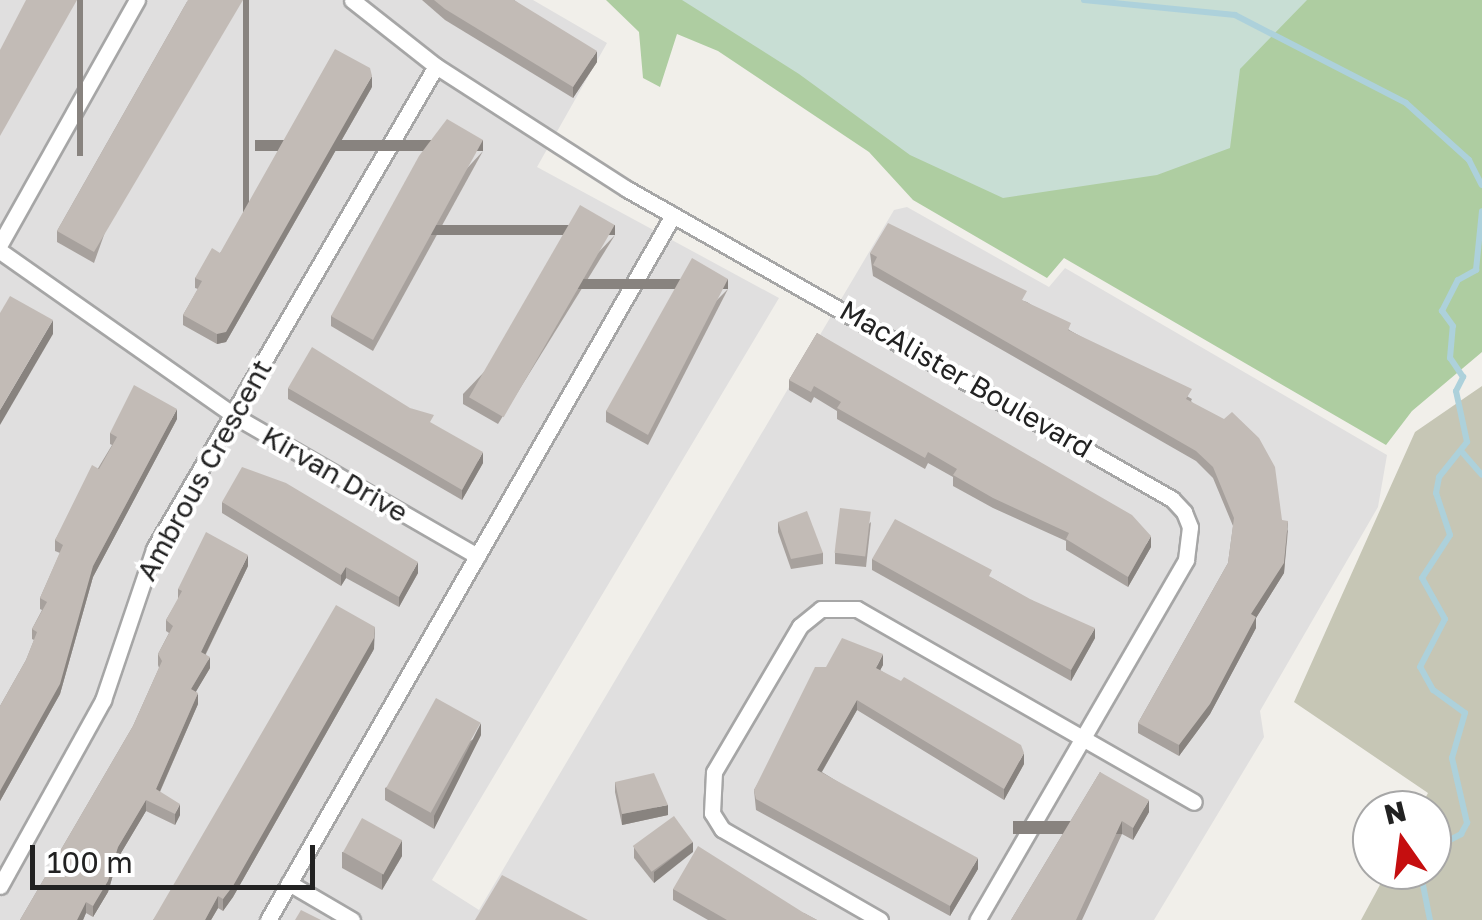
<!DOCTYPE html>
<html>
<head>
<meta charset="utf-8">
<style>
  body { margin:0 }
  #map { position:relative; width:1482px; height:920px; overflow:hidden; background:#f1efea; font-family:"Golos Text",sans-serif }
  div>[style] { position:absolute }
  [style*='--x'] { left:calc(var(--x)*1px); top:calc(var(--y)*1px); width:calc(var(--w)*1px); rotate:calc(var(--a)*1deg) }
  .residential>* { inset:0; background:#e0dfdf }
  .construction>* { inset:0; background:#c6c6b5 }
  .forest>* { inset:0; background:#aecda1 }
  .wetland>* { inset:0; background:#c8ded4 }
  .stream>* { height:6px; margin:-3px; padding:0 3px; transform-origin:3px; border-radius:3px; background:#add1db }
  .roads { filter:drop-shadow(2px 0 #a6a6a6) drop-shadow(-2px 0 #a6a6a6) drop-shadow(0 2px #a6a6a6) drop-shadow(0 -2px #a6a6a6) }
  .street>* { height:15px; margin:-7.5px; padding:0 7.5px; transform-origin:7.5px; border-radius:7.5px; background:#fff }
  .wall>* { inset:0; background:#a7a19d }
  .shaded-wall>* { inset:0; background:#88837f; transform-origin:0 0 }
  .building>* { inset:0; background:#c2bbb6; transform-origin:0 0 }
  span { translate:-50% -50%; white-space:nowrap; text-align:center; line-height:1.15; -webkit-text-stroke:8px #fff; paint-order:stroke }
  .street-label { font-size:28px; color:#222 }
  .north { position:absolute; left:1352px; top:790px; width:100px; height:100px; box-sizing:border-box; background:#fff; border:2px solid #a7a7a7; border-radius:50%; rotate:346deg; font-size:28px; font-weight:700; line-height:40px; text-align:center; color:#222 }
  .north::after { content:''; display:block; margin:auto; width:35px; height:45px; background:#c50e0f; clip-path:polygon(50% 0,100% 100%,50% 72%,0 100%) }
  .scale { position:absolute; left:30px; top:845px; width:285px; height:45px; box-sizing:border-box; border:5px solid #222; border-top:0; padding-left:12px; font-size:30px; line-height:35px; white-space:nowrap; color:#222; -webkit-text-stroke:8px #fff; paint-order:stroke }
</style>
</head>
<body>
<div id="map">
  <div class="residential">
    <i style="clip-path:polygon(0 0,533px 0,607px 43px,537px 167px,779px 298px,432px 880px,479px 910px,894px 210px,907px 207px,1049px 287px,1065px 268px,1387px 455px,1378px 507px,1260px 711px,1264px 737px,1154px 920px,0 920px)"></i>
  </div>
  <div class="construction">
    <i style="clip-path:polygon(1482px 386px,1482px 920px,1361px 920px,1388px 870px,1432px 870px,1432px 810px,1419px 810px,1428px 793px,1294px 702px,1415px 432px)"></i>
  </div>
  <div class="forest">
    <i style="clip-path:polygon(606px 0,1482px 0,1482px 352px,1412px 411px,1386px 445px,1064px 258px,1047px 278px,913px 200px,869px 152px,718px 51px,677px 34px,660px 87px,643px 78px,639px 32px)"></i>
  </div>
  <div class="wetland">
    <i style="clip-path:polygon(682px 0,1307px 0,1240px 69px,1230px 148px,1157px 175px,1003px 198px,910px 155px,799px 74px)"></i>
  </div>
  <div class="stream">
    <i style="--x:1084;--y:0;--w:152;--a:5.7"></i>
    <i style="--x:1235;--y:15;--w:192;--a:27.2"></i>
    <i style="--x:1406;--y:103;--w:85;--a:42.1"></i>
    <i style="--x:1469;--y:160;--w:28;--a:63"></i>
    <i style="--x:1462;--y:452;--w:30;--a:49"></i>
    <i style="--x:1432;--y:849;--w:33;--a:-27"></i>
    <i style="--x:1461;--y:834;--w:13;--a:-61"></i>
    <i style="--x:1467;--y:823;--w:67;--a:-103"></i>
    <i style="--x:1452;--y:758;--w:47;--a:-73.9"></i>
    <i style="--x:1465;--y:713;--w:39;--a:-144"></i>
    <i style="--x:1433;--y:690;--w:26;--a:-119"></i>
    <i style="--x:1420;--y:667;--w:54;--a:-62.5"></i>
    <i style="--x:1445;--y:619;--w:47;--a:-119.3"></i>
    <i style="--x:1422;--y:578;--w:51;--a:-56.9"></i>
    <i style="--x:1450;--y:535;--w:44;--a:-108.4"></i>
    <i style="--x:1436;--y:493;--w:16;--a:-79"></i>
    <i style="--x:1439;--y:477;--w:45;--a:-51.3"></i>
    <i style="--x:1467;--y:442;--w:52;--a:-102.2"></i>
    <i style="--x:1456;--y:391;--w:16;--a:-63"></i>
    <i style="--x:1463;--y:377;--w:23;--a:-124"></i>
    <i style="--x:1450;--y:358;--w:32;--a:-85"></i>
    <i style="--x:1453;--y:326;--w:19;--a:-126"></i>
    <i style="--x:1442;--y:311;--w:35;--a:-63"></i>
    <i style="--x:1458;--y:280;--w:21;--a:-29"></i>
    <i style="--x:1476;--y:270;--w:59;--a:-84.2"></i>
    <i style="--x:1420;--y:870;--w:51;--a:78.7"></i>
  </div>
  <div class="roads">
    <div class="street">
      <i style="--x:352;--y:0;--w:107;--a:38.2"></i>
      <i style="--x:436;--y:66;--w:227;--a:32.8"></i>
      <i style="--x:627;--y:189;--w:627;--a:29.63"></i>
      <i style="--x:1172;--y:499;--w:18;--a:47"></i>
      <i style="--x:1184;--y:512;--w:16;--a:68"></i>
      <i style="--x:1190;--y:527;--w:33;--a:97"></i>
      <i style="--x:1186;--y:560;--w:416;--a:120.1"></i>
      <i style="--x:0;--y:244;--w:280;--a:-60.7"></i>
      <i style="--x:0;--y:251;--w:285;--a:35.1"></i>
      <i style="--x:233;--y:415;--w:282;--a:30"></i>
      <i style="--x:289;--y:883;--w:73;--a:30.4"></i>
      <i style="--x:0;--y:886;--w:213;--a:-61"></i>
      <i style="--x:103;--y:700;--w:159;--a:-71.3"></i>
      <i style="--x:154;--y:549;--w:559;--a:-59.72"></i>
      <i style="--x:268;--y:920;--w:813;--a:-60.12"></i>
      <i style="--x:880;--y:920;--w:182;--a:-150.1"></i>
      <i style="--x:722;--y:829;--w:19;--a:-122"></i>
      <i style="--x:712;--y:813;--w:41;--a:-87.2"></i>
      <i style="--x:714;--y:772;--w:169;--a:-59.5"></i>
      <i style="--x:800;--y:626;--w:27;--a:-39"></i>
      <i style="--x:821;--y:609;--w:36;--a:0"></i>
      <i style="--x:857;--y:609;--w:388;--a:29.8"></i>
    </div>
  </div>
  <div class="wall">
    <i style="clip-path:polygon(188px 0,94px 263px,57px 242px,57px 231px)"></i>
    <i style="clip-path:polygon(422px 0,514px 0,597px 62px,573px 98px,445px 20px)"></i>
    <i style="clip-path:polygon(372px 87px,226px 342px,217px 344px,183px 325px,183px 315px,198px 289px,195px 288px,195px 278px,220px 253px)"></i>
    <i style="clip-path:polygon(483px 151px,373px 351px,331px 326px,331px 316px)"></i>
    <i style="clip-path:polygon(615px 235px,498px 424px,463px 404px,463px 394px)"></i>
    <i style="clip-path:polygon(870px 253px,1027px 302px,1071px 331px,1192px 399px,1191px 401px,1282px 520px,1288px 531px,1284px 573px,1256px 618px,1256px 628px,1210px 714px,1179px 756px,1138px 733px,1138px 723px,1228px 563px,1233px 526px,1213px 478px,1196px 461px,873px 276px)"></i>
    <i style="clip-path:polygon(728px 289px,648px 445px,606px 422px,606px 411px)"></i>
    <i style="clip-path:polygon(817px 333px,1151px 547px,1128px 587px,1066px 550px,1066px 541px,993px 508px,953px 486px,953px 477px,928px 463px,925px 469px,837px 419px,837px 411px,814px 397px,811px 403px,789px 390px,789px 380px)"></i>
    <i style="clip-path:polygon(288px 388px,483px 463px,462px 500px,288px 399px)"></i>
    <i style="clip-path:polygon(177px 419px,93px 577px,60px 694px,0 801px,0 706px,26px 660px,34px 640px,32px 639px,32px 629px,42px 610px,40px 609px,40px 598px,60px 553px,55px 551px,55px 540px,112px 445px,110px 444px,110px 433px)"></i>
    <i style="clip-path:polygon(222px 502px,418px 573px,399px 607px,346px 578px,341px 586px,222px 513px)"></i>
    <i style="clip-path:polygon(778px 522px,823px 553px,823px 564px,791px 569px,778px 532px)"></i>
    <i style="clip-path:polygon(871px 522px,866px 567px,835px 564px,835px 553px)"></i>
    <i style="clip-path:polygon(872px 559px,992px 578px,1095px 638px,1071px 681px,872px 570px)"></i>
    <i style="clip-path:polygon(248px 566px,206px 654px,210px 668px,196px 691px,198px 704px,160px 792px,180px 815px,175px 825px,146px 811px,118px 858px,108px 892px,93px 917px,86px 913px,83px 920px,20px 920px,133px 726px,159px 668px,158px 665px,158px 654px,169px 633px,166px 631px,166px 620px,178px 600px,178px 589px)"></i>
    <i style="clip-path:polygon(374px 649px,233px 897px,223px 911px,218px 908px,211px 920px,153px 920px)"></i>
    <i style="clip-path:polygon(883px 665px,880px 670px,1024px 764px,1004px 800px,857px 710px,822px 772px,978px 869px,950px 916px,756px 810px,754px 790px,826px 667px)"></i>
    <i style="clip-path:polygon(481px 735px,434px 829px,385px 800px,385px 788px)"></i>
    <i style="clip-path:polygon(1100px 772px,1149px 812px,1133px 840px,1122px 834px,1082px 920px,1011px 920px)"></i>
    <i style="clip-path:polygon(615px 782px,668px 815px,622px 825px,615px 792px)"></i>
    <i style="clip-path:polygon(693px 842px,654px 883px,634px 858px,634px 847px)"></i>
    <i style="clip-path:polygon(342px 852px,402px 856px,382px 890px,342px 868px)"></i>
    <i style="clip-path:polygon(673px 889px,804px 913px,817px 920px,708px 920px,673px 900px)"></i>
  </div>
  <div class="shaded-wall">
    <i style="left:77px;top:0;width:6px;height:156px"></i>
    <i style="left:243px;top:0;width:6px;height:293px"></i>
    <i style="clip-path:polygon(597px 51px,597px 62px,573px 98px,573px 87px)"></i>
    <i style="clip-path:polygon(372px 76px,372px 87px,226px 342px,217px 344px,217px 334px)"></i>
    <i style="left:483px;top:140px;width:11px;height:228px;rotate:90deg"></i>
    <i style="left:615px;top:225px;width:10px;height:222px;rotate:90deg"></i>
    <i style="left:728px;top:279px;width:10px;height:175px;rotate:90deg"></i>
    <i style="clip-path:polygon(53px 320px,53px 334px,0 425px,0 410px)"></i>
    <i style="clip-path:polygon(177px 409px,177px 419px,93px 577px,60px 694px,0 801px,0 791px,93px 566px)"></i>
    <i style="clip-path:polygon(483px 452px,483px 463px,462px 500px,462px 490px)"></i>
    <i style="clip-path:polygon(1288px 521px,1284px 573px,1256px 618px,1256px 628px,1210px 714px,1179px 756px,1179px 745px)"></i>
    <i style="clip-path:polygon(1151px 536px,1151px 547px,1128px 587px,1128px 577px)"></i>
    <i style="clip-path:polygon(248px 555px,248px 566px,201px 663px,201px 652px)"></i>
    <i style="clip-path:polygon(418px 562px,418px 573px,399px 607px,399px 597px)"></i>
    <i style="clip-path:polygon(346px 567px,346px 578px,341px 586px,341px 575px)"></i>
    <i style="clip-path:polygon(375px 627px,374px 649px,233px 897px,223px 911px,223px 899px)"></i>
    <i style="clip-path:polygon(1095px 628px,1095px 638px,1071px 681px,1071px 670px)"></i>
    <i style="clip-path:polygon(883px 654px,883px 665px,876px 678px,876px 668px)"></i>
    <i style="clip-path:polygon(210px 657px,210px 668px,191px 700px,191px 689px)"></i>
    <i style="clip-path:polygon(198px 693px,198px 704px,156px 800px,156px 789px)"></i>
    <i style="clip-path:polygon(857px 700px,857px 710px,817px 780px,817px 770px)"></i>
    <i style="clip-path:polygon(481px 723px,481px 735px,434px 829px,434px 816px)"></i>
    <i style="clip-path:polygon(1024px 753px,1024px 764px,1004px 800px,1004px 789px)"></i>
    <i style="clip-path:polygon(146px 800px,146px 811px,118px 858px,108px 892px,93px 917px,93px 906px,118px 847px)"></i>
    <i style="clip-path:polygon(1149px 800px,1149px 812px,1133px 840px,1133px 828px)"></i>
    <i style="clip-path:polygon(180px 804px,180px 815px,175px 825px,175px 814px)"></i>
    <i style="clip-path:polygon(668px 805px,668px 815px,622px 825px,622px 814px)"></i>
    <i style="left:1122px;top:821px;width:13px;height:109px;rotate:90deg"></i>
    <i style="clip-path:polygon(402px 840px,402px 856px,382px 890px,382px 875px)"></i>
    <i style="clip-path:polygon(693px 842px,693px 852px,654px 883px,654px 872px)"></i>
    <i style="clip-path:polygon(978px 858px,978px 869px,950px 916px,950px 906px)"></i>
    <i style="clip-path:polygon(218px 896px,218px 908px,211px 920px,205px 920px)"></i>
    <i style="clip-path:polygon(86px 902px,86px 913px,83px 920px,77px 920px)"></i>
  </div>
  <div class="building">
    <i style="clip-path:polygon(26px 0,77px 0,0 136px,0 50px)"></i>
    <i style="clip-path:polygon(188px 0,243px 0,94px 252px,57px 231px)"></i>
    <i style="clip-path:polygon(434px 0,514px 0,597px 51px,573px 87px,445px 9px)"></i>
    <i style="clip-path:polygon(335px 49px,370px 68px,372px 76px,226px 332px,217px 334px,183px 315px,202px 281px,195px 278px,212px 248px,220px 253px)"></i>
    <i style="clip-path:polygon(447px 119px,483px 140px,373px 340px,331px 316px,419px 156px)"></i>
    <i style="left:580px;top:205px;width:40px;height:222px;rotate:30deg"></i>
    <i style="clip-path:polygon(888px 223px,1027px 291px,1022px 300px,1071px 323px,1068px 330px,1192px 389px,1186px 399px,1224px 419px,1232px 412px,1259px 438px,1275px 467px,1282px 520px,1288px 521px,1284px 563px,1251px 614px,1256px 617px,1210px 704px,1179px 745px,1138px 723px,1228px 563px,1234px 518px,1213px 467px,1196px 451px,873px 265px,877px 257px,870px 253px)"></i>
    <i style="clip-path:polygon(692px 258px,728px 279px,648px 435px,606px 411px)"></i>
    <i style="clip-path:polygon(10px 296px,53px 320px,0 410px,0 313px)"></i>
    <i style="clip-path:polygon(817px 333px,1132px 515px,1151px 536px,1128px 577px,1066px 539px,1069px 533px,993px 498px,953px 475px,957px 469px,928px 452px,925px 458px,837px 408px,841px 402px,814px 386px,811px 392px,789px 380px)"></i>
    <i style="clip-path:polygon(312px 347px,410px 408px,434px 415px,430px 422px,483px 452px,462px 490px,288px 388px)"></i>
    <i style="clip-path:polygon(134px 385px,177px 409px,93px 566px,60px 684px,0 791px,0 706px,26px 660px,37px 632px,32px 629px,47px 602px,40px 598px,63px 545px,55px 540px,92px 465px,99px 469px,117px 437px,110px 433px)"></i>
    <i style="clip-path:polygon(242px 467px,286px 483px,418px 562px,399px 597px,346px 567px,341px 575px,222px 502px)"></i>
    <i style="left:840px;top:508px;width:31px;height:45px;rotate:7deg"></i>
    <i style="clip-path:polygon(807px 511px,823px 553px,791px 559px,778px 522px)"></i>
    <i style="clip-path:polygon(895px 519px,992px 570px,989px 576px,1030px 599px,1095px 628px,1071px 670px,872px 559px)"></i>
    <i style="clip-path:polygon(206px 532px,248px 555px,201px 652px,210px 657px,191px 689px,198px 693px,156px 789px,180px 804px,175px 814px,146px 800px,118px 847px,108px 881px,93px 906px,86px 902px,77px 920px,20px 920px,133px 726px,162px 661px,158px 654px,173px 626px,166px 620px,182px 591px,178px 589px)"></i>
    <i style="clip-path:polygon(336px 605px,375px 627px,374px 638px,233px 886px,223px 899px,218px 896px,205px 920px,153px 920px)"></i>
    <i style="clip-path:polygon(842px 638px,883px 654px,876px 668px,901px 681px,904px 677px,1021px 745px,1024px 753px,1004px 789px,857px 700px,817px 770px,978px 858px,950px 906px,756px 799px,754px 790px,815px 667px,826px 667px)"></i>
    <i style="left:436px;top:698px;width:51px;height:103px;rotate:29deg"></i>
    <i style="clip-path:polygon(1100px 772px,1149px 800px,1133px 828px,1122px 821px,1076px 920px,1011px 920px)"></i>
    <i style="clip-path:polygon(654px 773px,668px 805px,622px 814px,615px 782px)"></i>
    <i style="left:674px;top:816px;width:32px;height:51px;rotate:54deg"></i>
    <i style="left:362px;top:818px;width:46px;height:39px;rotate:29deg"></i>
    <i style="clip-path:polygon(698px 846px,804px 913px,817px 920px,727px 920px,673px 889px)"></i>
    <i style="clip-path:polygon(502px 875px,588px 920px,475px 920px)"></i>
    <i style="clip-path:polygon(301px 910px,321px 920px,295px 920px)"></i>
  </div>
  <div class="street-label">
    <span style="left:966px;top:379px;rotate:30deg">MacAlister Boulevard</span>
    <span style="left:204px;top:470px;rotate:-61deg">Ambrous Crescent</span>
    <span style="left:335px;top:474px;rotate:30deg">Kirvan Drive</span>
  </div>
  <div class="north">N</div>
  <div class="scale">100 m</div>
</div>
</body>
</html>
